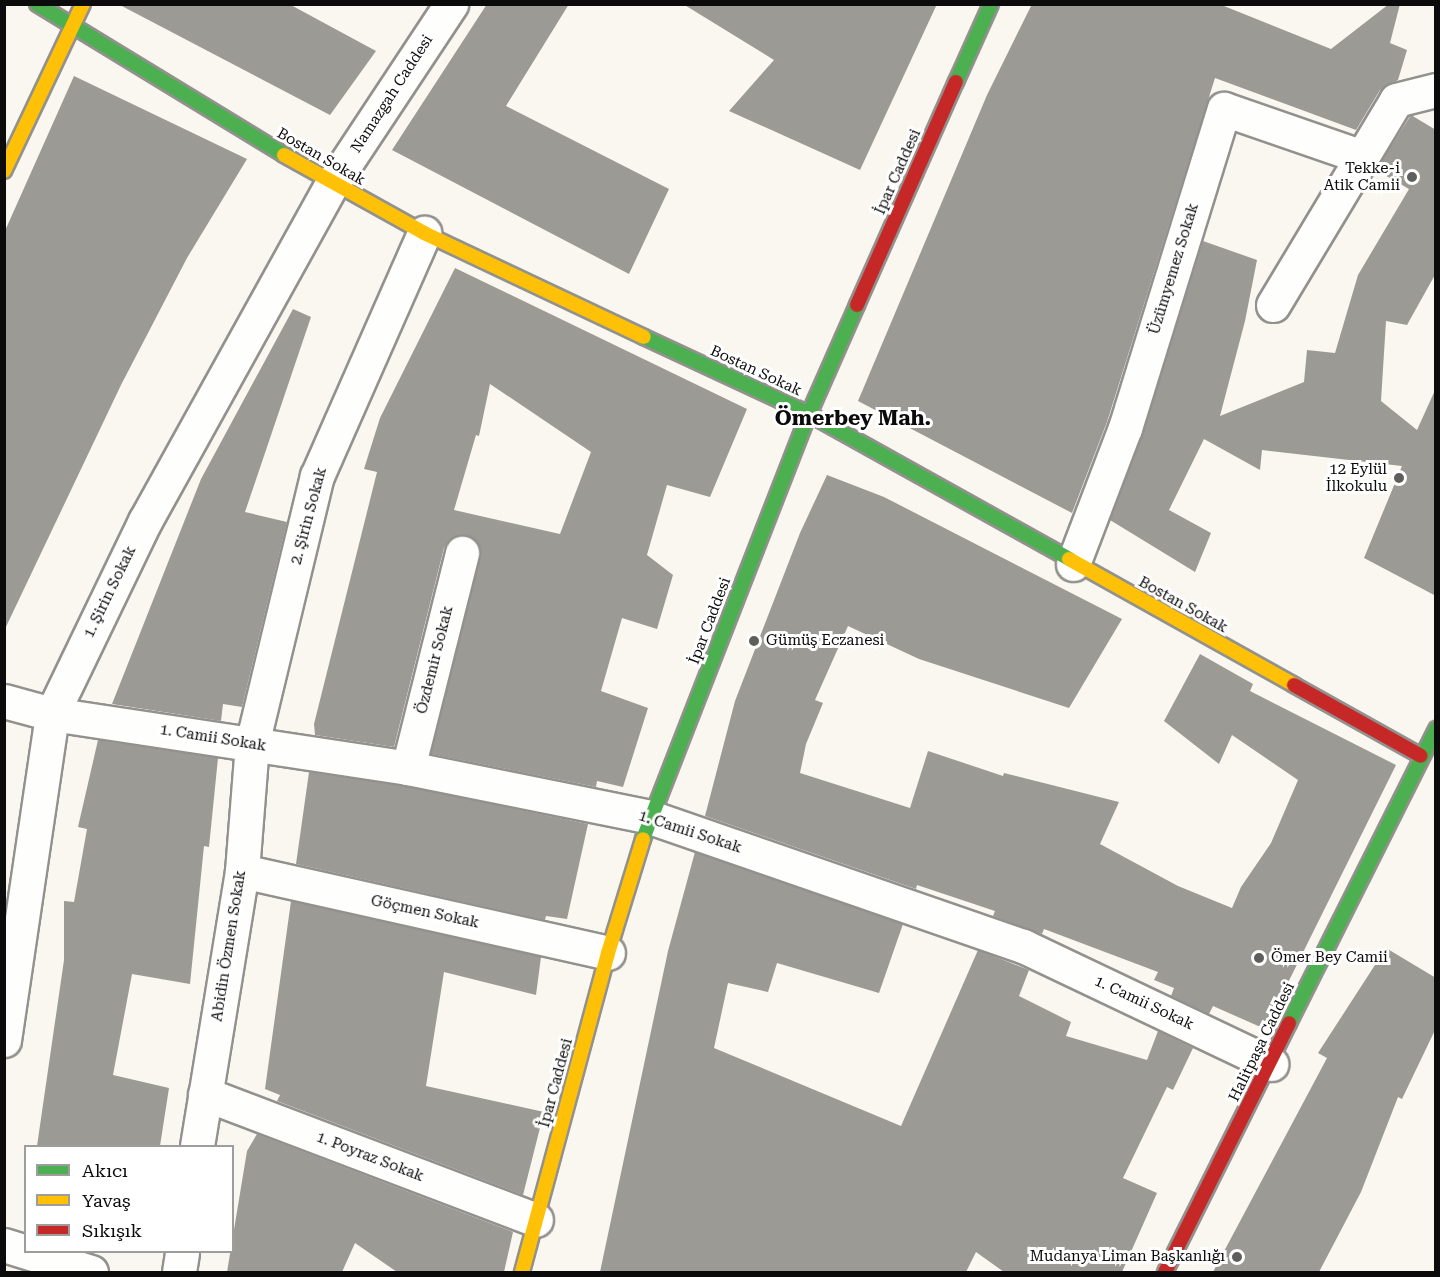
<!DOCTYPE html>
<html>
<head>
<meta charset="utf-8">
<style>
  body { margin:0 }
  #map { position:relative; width:1440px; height:1277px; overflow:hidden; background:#f9f7ef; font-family:"Roboto Serif",serif }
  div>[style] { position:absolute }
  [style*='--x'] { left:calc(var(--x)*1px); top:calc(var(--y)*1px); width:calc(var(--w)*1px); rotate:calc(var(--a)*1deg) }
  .building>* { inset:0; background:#9c9a95 }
  .roads { filter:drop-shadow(2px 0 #92918e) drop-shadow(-2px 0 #92918e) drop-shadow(0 2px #92918e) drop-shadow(0 -2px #92918e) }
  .street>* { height:33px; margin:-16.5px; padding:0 16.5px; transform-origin:16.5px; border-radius:16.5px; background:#fefefd }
  .fast>* { height:14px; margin:-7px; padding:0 7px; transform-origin:7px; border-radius:7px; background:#4caf50 }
  .slow>* { height:14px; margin:-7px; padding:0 7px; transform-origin:7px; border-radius:7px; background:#ffc107 }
  .jam>* { height:14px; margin:-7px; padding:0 7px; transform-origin:7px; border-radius:7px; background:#c62828 }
  .dots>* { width:16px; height:16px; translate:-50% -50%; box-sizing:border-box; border:3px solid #fff; border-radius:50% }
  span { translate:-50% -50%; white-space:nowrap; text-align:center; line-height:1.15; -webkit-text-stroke:6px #fff; paint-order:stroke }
  .street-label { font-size:15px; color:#0b0b0b }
  .poi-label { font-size:15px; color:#0b0b0b }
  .right { translate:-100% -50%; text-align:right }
  .left { translate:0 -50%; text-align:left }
  .district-label { font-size:21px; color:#0b0b0b; font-weight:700 }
  .frame { position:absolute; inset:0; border:6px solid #0b0b0b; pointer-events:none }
  .legend { position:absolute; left:24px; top:1145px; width:210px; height:108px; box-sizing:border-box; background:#fff; border:2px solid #9d9d9d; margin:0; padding:8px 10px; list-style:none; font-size:18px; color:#0b0b0b }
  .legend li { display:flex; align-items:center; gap:12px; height:30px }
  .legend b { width:30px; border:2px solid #9d9d9d }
</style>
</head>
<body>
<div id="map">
  <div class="building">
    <i style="clip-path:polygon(118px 4px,289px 4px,376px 51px,330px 115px)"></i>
    <i style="clip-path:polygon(487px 4px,569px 4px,506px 106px,669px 189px,629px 274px,392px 150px)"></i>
    <i style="clip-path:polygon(683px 4px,937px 4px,860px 170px,729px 111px,774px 60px)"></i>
    <i style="clip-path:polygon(1032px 4px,1219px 4px,1331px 49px,1389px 4px,1400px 4px,1390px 43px,1407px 50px,1398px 80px,1380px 90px,1356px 130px,1215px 78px,1107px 422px,1072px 513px,858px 401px,987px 95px)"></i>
    <i style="clip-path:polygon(74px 76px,247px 159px,187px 258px,121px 385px,4px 631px,4px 233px)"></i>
    <i style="clip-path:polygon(1411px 115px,1436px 130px,1436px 273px,1407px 325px,1386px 321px,1381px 401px,1417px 430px,1436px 388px,1436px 596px,1364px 558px,1402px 466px,1262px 450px,1260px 470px,1204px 439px,1169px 510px,1211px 533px,1195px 572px,1110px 520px,1143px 434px,1203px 241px,1257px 260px,1245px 321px,1220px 416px,1304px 382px,1307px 350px,1335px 353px,1358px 275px,1409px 189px,1376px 170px)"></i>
    <i style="clip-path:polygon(evenodd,455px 268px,747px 409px,710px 497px,667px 485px,647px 555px,673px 575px,657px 629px,622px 618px,601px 691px,648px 708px,623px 787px,597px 781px,596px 787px,431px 754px,480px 558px,475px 540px,466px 535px,449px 540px,444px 548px,394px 747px,315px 735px,314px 724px,377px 472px,364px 469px,380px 418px,455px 268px,490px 384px,591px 452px,560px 534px,454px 510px,476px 435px,479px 436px,490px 384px)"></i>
    <i style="clip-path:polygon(293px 309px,311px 317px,245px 512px,287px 522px,242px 707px,223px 704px,221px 721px,112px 704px,201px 479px)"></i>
    <i style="clip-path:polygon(827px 475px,884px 497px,1122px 619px,1069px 708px,919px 659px,848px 626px,815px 700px,823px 703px,806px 744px,800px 773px,910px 808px,928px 751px,1003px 776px,1004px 773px,1119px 802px,1100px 844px,1178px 886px,1232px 908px,1241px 887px,1271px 843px,1298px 780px,1232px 735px,1219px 764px,1164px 721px,1200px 654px,1253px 684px,1250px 691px,1396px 765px,1265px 1029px,1213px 1006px,1209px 1014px,1171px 996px,1174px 988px,1154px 980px,1158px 972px,1044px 929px,1042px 934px,993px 916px,995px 911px,917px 885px,916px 889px,705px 816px,735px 701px,800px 533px)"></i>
    <i style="clip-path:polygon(98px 740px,218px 758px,209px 847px,204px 846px,190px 984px,132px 974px,113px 1075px,169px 1088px,160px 1146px,37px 1146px,64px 960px,64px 901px,74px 902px,87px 829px,78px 827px)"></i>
    <i style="clip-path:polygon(309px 772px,405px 786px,588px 824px,567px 919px,546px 916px,545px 920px,296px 864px)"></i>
    <i style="clip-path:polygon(695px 852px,903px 924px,879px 993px,777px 963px,768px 992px,728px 983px,714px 1048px,901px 1126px,978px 950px,1029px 970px,1019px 996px,1071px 1022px,1066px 1036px,1147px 1060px,1158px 1031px,1193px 1048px,1173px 1090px,1167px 1087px,1123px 1178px,1157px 1193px,1122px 1272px,1004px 1272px,976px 1252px,966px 1272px,600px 1272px,668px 951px)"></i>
    <i style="clip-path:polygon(291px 901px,541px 957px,536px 995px,444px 972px,426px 1086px,544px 1112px,523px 1195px,277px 1101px,280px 1095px,265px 1089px)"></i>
    <i style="clip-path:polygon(1386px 948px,1436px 978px,1436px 1028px,1402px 1099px,1398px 1097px,1361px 1192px,1319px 1272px,1213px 1272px,1327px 1058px,1318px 1053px)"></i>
    <i style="clip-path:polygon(257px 1134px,513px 1232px,504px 1272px,397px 1272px,355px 1243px,342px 1272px,227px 1272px,247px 1151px)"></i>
  </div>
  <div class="roads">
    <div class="street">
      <i style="--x:1273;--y:305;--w:239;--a:-59"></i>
      <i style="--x:1396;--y:100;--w:41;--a:-14"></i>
      <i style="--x:1073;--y:564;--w:146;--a:-69.1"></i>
      <i style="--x:1125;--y:428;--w:334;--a:-72.8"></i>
      <i style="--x:1224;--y:109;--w:144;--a:19.1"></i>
      <i style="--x:4;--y:701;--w:50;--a:15.2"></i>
      <i style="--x:52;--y:714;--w:360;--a:8.6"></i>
      <i style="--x:408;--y:768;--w:247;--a:11.4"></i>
      <i style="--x:650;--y:817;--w:395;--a:19.1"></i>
      <i style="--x:1023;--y:946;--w:275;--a:25.4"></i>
      <i style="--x:408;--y:768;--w:222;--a:-75.9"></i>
      <i style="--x:242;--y:871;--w:375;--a:12.6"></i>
      <i style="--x:4;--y:1040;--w:330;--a:-81.6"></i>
      <i style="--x:52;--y:714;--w:214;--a:-64.3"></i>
      <i style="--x:145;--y:521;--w:385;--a:-61"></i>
      <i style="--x:332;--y:184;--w:216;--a:-56.5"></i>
      <i style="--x:205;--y:1094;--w:354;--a:20.8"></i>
      <i style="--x:197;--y:1146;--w:279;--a:-80.7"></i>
      <i style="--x:242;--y:871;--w:127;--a:-85.5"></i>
      <i style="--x:252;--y:744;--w:276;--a:-76.4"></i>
      <i style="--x:317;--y:476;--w:266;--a:-66.2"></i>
      <i style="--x:4;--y:1245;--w:91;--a:17.2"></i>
      <i style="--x:179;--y:1272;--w:20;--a:-81"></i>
    </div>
    <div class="fast">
      <i style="--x:37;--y:4;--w:289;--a:31.4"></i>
      <i style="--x:956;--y:82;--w:85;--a:-65.8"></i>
      <i style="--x:644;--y:337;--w:182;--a:25"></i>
      <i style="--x:809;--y:414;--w:298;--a:29.1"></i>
      <i style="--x:643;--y:839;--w:456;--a:-68.7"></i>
      <i style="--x:809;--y:414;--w:119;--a:-66.2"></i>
      <i style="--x:1289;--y:1023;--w:329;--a:-63.4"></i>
    </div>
    <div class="slow">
      <i style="--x:284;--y:155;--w:160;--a:29.1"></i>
      <i style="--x:424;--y:233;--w:243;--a:25.3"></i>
      <i style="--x:4;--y:171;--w:185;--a:-64.7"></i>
      <i style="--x:1069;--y:559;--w:258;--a:29.2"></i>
      <i style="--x:522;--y:1272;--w:330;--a:-74.9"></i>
      <i style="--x:608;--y:953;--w:119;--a:-72.9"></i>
    </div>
    <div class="jam">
      <i style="--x:857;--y:305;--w:244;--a:-66.1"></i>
      <i style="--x:1294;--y:685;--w:145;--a:29.2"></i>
      <i style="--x:1165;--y:1272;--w:278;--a:-63.5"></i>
    </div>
  </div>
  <div class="dots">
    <i style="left:1412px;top:177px;background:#5e5e5b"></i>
    <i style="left:1399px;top:478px;background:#5e5e5b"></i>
    <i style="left:754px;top:641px;background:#5e5e5b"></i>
    <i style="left:1259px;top:958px;background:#5e5e5b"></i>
    <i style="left:1237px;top:1257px;background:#5e5e5b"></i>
  </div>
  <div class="street-label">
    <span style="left:392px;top:94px;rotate:-57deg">Namazgah Caddesi</span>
    <span style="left:321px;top:157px;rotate:30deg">Bostan Sokak</span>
    <span style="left:898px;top:172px;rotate:-66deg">İpar Caddesi</span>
    <span style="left:1174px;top:269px;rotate:-73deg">Üzümyemez Sokak</span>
    <span style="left:756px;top:371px;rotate:25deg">Bostan Sokak</span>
    <span style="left:309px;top:516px;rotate:-75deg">2. Şirin Sokak</span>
    <span style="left:110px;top:592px;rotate:-64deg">1. Şirin Sokak</span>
    <span style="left:1183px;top:605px;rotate:29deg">Bostan Sokak</span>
    <span style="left:710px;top:621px;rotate:-69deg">İpar Caddesi</span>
    <span style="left:435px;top:660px;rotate:-76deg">Özdemir Sokak</span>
    <span style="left:213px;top:738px;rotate:9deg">1. Camii Sokak</span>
    <span style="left:690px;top:832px;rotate:18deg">1. Camii Sokak</span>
    <span style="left:425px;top:912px;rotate:12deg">Göçmen Sokak</span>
    <span style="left:229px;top:946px;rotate:-81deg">Abidin Özmen Sokak</span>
    <span style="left:1144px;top:1003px;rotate:25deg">1. Camii Sokak</span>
    <span style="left:1262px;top:1042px;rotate:-64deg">Halitpaşa Caddesi</span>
    <span style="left:556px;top:1083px;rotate:-75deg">İpar Caddesi</span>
    <span style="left:370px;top:1157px;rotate:21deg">1. Poyraz Sokak</span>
  </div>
  <div class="poi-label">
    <span class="right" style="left:1400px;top:177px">Tekke-i<br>Atik Camii</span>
    <span class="right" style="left:1387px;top:478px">12 Eylül<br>İlkokulu</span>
    <span class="left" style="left:766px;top:641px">Gümüş Eczanesi</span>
    <span class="left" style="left:1271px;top:958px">Ömer Bey Camii</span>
    <span class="right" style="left:1225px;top:1257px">Mudanya Liman Başkanlığı</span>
  </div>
  <div class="district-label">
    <span style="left:853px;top:418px">Ömerbey Mah.</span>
  </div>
  <div class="frame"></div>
  <ul class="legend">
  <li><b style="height:8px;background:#4caf50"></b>Akıcı</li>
  <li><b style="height:8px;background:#ffc107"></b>Yavaş</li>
  <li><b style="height:8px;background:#c62828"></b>Sıkışık</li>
  </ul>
</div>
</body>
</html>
